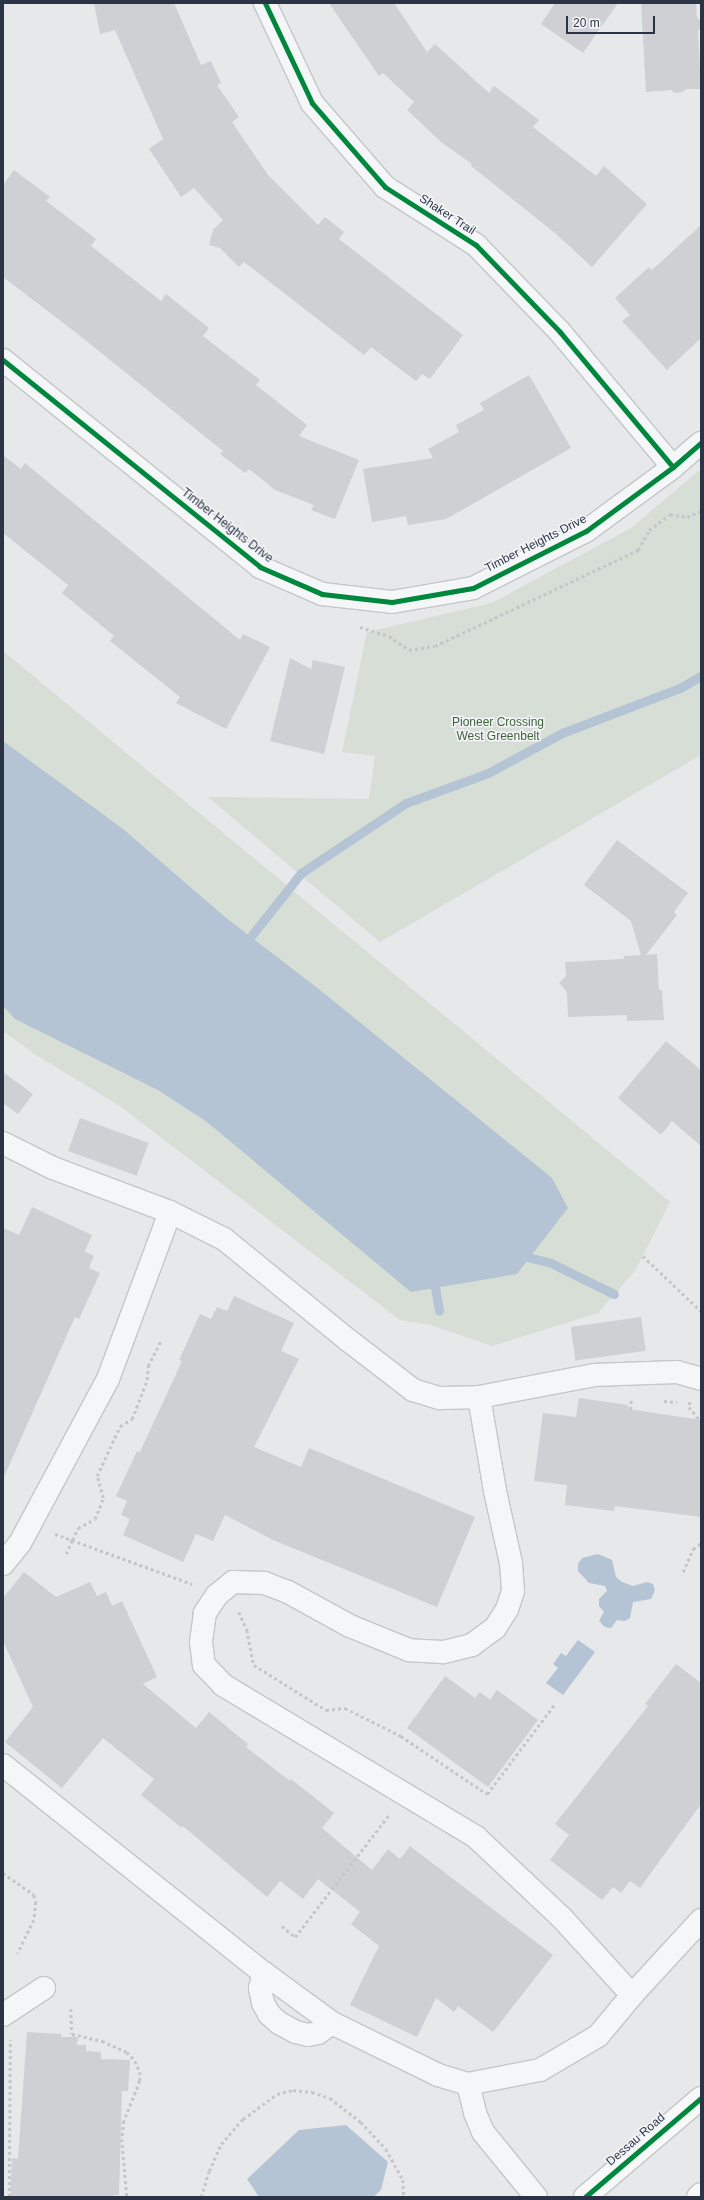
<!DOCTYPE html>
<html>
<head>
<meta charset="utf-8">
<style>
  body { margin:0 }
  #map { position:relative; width:704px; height:2200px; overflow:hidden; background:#e6e8ea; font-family:Helvetica,sans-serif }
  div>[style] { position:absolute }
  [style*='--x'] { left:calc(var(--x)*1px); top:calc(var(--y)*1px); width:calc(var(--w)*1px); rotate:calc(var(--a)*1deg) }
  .green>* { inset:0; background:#d6ded6 }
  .water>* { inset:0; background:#b4c4d5 }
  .stream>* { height:9px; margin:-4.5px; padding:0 4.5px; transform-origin:4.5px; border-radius:4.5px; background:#b4c4d5 }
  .building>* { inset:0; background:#ced0d3; transform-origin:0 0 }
  .path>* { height:2.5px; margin-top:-1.25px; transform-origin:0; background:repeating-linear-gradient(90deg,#c5c6ca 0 3px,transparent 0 6px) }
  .roads { filter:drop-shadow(1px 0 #c4c6c8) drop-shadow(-1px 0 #c4c6c8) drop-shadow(0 1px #c4c6c8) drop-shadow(0 -1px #c4c6c8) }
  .minor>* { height:22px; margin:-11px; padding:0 11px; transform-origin:11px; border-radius:11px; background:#f5f6f7 }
  .major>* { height:22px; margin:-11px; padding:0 11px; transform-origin:11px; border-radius:11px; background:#f8f8f8 }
  .cycleway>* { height:5px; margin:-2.5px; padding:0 2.5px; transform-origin:2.5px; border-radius:2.5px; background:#00873e }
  span { translate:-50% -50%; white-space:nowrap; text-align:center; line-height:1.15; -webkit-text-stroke:3px #f4f6f9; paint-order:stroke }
  .street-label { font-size:12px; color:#2b3445 }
  .park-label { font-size:12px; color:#3f6138 }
  .frame { position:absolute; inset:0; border:4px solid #2b3445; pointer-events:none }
  .scale { position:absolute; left:566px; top:16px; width:89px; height:18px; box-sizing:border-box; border:2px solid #2b3445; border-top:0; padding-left:5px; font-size:12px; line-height:14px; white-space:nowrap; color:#2b3445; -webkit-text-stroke:3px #f4f6f9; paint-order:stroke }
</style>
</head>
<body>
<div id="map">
  <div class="green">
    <i style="clip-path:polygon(701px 469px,701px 755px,380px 942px,208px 797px,369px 799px,375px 756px,342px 752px,367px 632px,492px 603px,631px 528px)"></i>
    <i style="clip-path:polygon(3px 651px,670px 1202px,635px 1271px,598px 1313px,492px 1346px,431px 1325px,400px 1320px,120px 1106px,36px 1055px,3px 1031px)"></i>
  </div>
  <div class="water">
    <i style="clip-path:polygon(3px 741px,123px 829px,225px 917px,320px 990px,552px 1178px,568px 1208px,517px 1274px,411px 1292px,207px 1122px,158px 1090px,15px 1019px,3px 1006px)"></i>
    <i style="clip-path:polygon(598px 1554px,612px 1560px,616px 1577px,622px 1582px,633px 1586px,647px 1582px,653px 1584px,655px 1590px,651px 1599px,633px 1602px,630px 1618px,625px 1621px,617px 1620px,611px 1628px,605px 1627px,599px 1621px,604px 1612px,599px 1606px,599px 1599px,607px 1591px,605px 1586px,589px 1583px,578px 1571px,578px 1564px,582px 1558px)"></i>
    <i style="clip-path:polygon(578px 1640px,595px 1652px,563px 1695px,546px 1683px,558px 1668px,553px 1664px,561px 1653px,566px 1656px)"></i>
    <i style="clip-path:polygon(346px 2125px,388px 2162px,381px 2190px,373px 2197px,259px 2197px,247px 2179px,299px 2130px)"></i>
  </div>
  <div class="stream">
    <i style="--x:244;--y:945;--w:92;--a:-51.6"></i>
    <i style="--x:301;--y:873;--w:126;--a:-33.7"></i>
    <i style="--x:406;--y:803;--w:87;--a:-20.1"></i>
    <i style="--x:488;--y:773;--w:84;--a:-28.4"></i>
    <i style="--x:562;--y:733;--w:126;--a:-20.9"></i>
    <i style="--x:680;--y:688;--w:24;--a:-30"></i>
    <i style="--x:519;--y:1255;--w:33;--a:14"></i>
    <i style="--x:551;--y:1263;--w:70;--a:26.2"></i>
    <i style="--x:433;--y:1276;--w:35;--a:80"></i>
  </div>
  <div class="building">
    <i style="clip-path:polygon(94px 3px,174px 3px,201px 65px,211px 61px,221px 83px,217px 85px,239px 117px,232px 122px,268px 175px,318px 225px,325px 217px,344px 232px,339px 239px,463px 335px,430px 379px,422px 374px,416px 381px,371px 347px,364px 355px,244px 262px,239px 267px,220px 248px,209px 245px,213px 230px,223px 220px,194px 188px,181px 197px,149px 149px,163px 139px,115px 30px,100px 34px)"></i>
    <i style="clip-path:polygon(329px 3px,394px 3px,427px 52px,435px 44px,489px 93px,494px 86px,539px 120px,533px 127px,596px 176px,604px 166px,647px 204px,592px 267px,555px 233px,471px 166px,472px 164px,441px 142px,407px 110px,414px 102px,383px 73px,379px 76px)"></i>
    <i style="clip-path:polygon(555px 3px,618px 3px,583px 53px,541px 24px)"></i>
    <i style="clip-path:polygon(641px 3px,696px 3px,697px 18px,701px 21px,701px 28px,698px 31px,701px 89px,686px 89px,683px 92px,675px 93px,671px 90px,646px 92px)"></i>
    <i style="clip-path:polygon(14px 170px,50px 197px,46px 201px,96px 239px,91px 246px,161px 301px,166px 294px,209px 328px,203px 336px,260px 380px,256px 385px,307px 425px,299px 436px,359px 460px,335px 519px,311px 510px,314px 505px,275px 490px,249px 469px,245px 473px,220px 454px,223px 451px,79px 335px,3px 277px,3px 185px)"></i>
    <i style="clip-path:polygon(701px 225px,701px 338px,667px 370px,622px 321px,630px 315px,615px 298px,649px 267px,652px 270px)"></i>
    <i style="clip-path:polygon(529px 375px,571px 448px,446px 519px,408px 525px,406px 516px,372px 522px,363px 469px,433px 458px,428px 449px,459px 432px,456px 425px,484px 410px,480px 403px)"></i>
    <i style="clip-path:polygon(3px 455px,21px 469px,25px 463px,240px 640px,243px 634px,270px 647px,226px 729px,176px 703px,180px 697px,110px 641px,114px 636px,62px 593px,68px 585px,3px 533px)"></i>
    <i style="clip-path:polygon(290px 658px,311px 669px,313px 660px,345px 667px,324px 754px,270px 741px)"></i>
    <i style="clip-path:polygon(617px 840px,688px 893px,674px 912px,677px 915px,646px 955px,657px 954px,659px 990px,662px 990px,664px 1020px,627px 1021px,627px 1015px,568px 1017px,567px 992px,559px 983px,566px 976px,565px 962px,624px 959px,624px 956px,641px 955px,631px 921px,584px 885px)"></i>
    <i style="clip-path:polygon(666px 1041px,701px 1070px,701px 1146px,672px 1121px,661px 1135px,618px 1098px)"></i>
    <i style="clip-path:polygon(3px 1072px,33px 1094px,18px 1114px,3px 1103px)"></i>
    <i style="left:80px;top:1118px;width:73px;height:35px;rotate:20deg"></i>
    <i style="clip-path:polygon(32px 1207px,92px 1235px,85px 1251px,94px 1256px,89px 1268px,100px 1273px,79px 1319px,75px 1317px,3px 1479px,3px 1228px,19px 1235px)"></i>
    <i style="clip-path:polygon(234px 1296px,294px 1323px,281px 1351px,299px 1359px,254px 1447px,301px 1467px,309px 1448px,475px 1517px,437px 1607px,273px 1540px,225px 1515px,213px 1541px,196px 1534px,183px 1562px,123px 1535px,130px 1519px,121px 1515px,127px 1501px,116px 1496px,137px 1451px,140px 1452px,182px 1361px,179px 1360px,200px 1314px,211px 1319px,217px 1307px,227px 1311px)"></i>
    <i style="left:641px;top:1317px;width:34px;height:71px;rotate:82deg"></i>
    <i style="clip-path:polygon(579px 1398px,628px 1405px,628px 1409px,701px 1420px,701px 1517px,615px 1506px,614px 1511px,565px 1505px,567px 1485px,534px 1481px,543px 1413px,576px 1417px)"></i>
    <i style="clip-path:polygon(24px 1572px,56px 1597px,90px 1582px,97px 1596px,106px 1592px,112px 1606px,122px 1601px,157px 1677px,143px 1684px,196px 1728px,209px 1712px,248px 1744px,246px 1747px,290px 1781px,291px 1779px,334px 1813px,322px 1828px,372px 1870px,388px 1849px,400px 1859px,410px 1846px,553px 1955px,493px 2032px,458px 2006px,454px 2012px,436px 1998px,417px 2037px,350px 2005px,379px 1946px,351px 1924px,360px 1912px,318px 1879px,303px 1899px,280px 1881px,267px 1897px,183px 1826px,182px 1828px,141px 1795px,154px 1779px,103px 1738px,62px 1788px,5px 1742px,33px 1707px,3px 1641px,3px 1598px)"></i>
    <i style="clip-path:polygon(676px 1664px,701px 1683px,701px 1804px,640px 1888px,630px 1881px,621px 1893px,613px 1887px,602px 1900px,550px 1860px,569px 1835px,555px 1824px,648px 1706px,645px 1704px)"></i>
    <i style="clip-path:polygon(445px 1676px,475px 1698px,480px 1692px,490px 1700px,497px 1690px,538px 1720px,488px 1787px,407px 1728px)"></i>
    <i style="clip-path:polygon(27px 2032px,62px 2034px,61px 2037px,78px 2037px,77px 2045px,86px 2045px,86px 2051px,101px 2052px,101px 2059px,130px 2060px,128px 2091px,122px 2091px,119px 2195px,113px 2195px,113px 2197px,10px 2197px,12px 2158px,18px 2159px)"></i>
  </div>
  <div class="path">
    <i style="--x:360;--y:627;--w:30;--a:17"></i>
    <i style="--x:389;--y:636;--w:24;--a:35"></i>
    <i style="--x:409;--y:650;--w:26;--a:-9"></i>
    <i style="--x:435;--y:646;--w:225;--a:-25.3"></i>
    <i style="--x:638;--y:550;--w:23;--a:-61"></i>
    <i style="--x:649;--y:530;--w:26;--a:-37"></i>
    <i style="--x:670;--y:514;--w:17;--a:10"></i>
    <i style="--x:687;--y:517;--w:15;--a:-23"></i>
    <i style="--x:643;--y:1256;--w:80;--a:43.5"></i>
    <i style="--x:664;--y:1401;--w:13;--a:4"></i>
    <i style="--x:690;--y:1402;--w:5;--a:101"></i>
    <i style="--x:689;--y:1407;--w:19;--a:51"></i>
    <i style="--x:630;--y:1410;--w:10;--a:-84"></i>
    <i style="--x:55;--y:1534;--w:18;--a:19"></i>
    <i style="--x:72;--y:1540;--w:13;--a:-63"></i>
    <i style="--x:78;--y:1528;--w:19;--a:-28"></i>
    <i style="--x:95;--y:1519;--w:22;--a:-69"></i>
    <i style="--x:103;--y:1498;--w:23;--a:-105"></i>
    <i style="--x:97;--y:1476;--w:55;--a:-65.3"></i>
    <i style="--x:120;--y:1426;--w:14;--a:-30"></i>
    <i style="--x:132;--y:1419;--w:42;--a:-69"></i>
    <i style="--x:147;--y:1380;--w:14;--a:-86"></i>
    <i style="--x:148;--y:1366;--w:28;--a:-63"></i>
    <i style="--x:66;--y:1554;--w:15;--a:-67"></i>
    <i style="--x:72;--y:1540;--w:128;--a:20.1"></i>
    <i style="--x:683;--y:1572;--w:25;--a:-67"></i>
    <i style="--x:693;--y:1549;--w:10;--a:-37"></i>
    <i style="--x:239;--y:1612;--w:20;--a:66"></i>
    <i style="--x:247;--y:1630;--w:36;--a:79"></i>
    <i style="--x:254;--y:1665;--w:85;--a:32"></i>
    <i style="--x:326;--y:1710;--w:19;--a:-6"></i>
    <i style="--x:345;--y:1708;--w:63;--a:26.6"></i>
    <i style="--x:401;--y:1736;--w:104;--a:34"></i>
    <i style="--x:487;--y:1794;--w:111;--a:-53"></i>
    <i style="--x:3;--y:1873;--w:38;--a:35"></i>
    <i style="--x:34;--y:1895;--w:7;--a:74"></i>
    <i style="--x:36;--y:1902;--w:18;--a:96"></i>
    <i style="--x:34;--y:1920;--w:37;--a:116"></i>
    <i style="--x:282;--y:1926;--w:17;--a:40"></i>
    <i style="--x:295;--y:1937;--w:154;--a:-52.4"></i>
    <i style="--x:71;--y:2009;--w:25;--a:88"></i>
    <i style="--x:72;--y:2034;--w:31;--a:13"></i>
    <i style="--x:102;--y:2041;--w:27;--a:24"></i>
    <i style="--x:127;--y:2052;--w:12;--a:48"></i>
    <i style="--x:135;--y:2061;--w:12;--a:66"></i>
    <i style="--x:140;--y:2072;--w:9;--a:90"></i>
    <i style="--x:140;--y:2081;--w:43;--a:111.8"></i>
    <i style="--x:124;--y:2121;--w:18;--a:96"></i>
    <i style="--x:122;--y:2139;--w:58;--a:85.1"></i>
    <i style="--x:9;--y:2197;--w:157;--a:-89.6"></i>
    <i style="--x:201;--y:2197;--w:27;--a:-73"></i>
    <i style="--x:209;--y:2171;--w:30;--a:-66"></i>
    <i style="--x:221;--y:2144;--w:33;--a:-49"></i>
    <i style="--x:243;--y:2119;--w:42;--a:-36.3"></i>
    <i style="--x:277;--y:2094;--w:16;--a:-14"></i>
    <i style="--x:293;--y:2090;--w:19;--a:6"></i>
    <i style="--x:312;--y:2092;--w:19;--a:18"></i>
    <i style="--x:330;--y:2098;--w:39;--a:38"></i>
    <i style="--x:361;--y:2122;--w:37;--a:47"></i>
    <i style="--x:386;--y:2149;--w:35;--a:61"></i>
    <i style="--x:403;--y:2180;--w:17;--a:87"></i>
  </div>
  <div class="roads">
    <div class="minor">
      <i style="--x:265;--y:3;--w:110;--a:64.8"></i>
      <i style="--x:312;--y:103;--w:111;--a:49"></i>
      <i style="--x:385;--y:187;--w:108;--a:32.5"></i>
      <i style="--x:476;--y:245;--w:121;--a:46"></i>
      <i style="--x:560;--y:332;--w:176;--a:50.1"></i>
      <i style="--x:3;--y:360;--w:330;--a:38.8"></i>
      <i style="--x:260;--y:567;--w:68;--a:23.5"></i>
      <i style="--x:322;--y:594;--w:70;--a:6.5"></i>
      <i style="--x:392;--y:602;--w:82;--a:-9.8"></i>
      <i style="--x:473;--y:588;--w:127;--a:-26.8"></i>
      <i style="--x:586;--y:531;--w:108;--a:-36.3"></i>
      <i style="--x:673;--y:467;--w:37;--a:-41"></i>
      <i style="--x:3;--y:1143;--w:56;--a:26.6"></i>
      <i style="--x:53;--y:1168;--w:125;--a:20.6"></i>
      <i style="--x:170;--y:1212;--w:60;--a:26.6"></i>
      <i style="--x:224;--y:1239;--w:160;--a:39.2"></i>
      <i style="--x:348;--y:1340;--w:82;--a:37.6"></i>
      <i style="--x:413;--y:1390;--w:28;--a:17"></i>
      <i style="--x:440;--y:1398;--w:39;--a:-1"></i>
      <i style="--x:479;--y:1397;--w:117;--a:-10.8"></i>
      <i style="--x:594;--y:1375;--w:83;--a:-2.1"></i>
      <i style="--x:677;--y:1372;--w:25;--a:16"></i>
      <i style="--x:479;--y:1397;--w:95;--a:80.3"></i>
      <i style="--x:495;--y:1491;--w:74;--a:77.5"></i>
      <i style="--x:511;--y:1563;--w:28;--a:86"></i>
      <i style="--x:513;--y:1591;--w:19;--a:108"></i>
      <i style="--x:507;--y:1609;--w:22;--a:122"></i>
      <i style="--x:495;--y:1628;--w:29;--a:144"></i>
      <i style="--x:472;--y:1645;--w:30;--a:166"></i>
      <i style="--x:443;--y:1652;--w:34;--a:-177"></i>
      <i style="--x:409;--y:1650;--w:64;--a:-157.9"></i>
      <i style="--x:350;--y:1626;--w:71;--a:-151.3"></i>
      <i style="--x:288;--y:1592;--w:26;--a:-159"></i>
      <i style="--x:264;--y:1583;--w:31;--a:-178"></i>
      <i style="--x:233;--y:1582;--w:21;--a:141"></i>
      <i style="--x:217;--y:1595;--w:22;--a:124"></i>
      <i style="--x:205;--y:1613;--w:29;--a:98"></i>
      <i style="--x:201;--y:1642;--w:23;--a:83"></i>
      <i style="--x:204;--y:1665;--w:28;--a:46"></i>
      <i style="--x:223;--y:1685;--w:295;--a:31"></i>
      <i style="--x:476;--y:1837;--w:118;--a:43.3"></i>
      <i style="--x:562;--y:1918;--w:104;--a:47.7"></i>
      <i style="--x:3;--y:1564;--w:27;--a:-51"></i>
      <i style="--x:20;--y:1543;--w:186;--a:-61.8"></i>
      <i style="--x:108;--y:1379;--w:178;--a:-69.6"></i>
      <i style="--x:3;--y:1765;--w:334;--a:38.6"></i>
      <i style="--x:264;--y:1973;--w:84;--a:36.3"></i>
      <i style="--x:332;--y:2023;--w:118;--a:26.1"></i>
      <i style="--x:438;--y:2075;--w:31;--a:17"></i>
      <i style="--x:468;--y:2084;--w:73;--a:-11"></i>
      <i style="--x:540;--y:2070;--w:67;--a:-30.4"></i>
      <i style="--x:598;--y:2036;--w:53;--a:-50.3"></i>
      <i style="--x:632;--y:1995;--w:102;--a:-47.4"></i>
      <i style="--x:264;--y:1973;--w:16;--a:105"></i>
      <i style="--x:260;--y:1988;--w:15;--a:79"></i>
      <i style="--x:263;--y:2003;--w:13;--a:61"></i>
      <i style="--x:269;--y:2014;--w:13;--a:42"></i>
      <i style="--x:279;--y:2023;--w:19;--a:28"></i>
      <i style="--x:296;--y:2032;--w:12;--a:14"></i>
      <i style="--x:308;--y:2035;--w:10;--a:-11"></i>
      <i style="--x:318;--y:2033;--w:17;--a:-36"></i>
      <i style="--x:3;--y:2015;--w:49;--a:-33.4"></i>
      <i style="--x:468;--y:2084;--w:30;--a:76"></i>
      <i style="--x:475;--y:2113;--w:21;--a:67"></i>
      <i style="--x:483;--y:2132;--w:84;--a:50.8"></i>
    </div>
    <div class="major">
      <i style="--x:585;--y:2197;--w:153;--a:-40.5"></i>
      <i style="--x:698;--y:2197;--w:4;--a:-45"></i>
    </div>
  </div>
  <div class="cycleway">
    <i style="--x:265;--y:3;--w:110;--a:64.8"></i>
    <i style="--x:312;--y:103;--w:111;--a:49"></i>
    <i style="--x:385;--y:187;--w:108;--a:32.5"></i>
    <i style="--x:476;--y:245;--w:121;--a:46"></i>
    <i style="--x:560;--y:332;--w:176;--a:50.1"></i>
    <i style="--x:3;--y:360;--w:330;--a:38.8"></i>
    <i style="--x:260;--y:567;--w:68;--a:23.5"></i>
    <i style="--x:322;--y:594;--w:70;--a:6.5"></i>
    <i style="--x:392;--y:602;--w:82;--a:-9.8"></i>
    <i style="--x:473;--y:588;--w:127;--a:-26.8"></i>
    <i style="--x:586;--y:531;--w:108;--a:-36.3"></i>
    <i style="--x:673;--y:467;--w:37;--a:-41"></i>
    <i style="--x:585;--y:2197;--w:153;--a:-40.5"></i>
  </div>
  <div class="street-label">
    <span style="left:447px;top:215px;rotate:33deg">Shaker Trail</span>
    <span style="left:227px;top:526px;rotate:38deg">Timber Heights Drive</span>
    <span style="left:536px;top:544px;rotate:-27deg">Timber Heights Drive</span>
    <span style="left:636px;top:2140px;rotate:-41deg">Dessau Road</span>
  </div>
  <div class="park-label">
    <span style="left:498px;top:730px">Pioneer Crossing<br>West Greenbelt</span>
  </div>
  <div class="frame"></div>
  <div class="scale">20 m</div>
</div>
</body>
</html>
